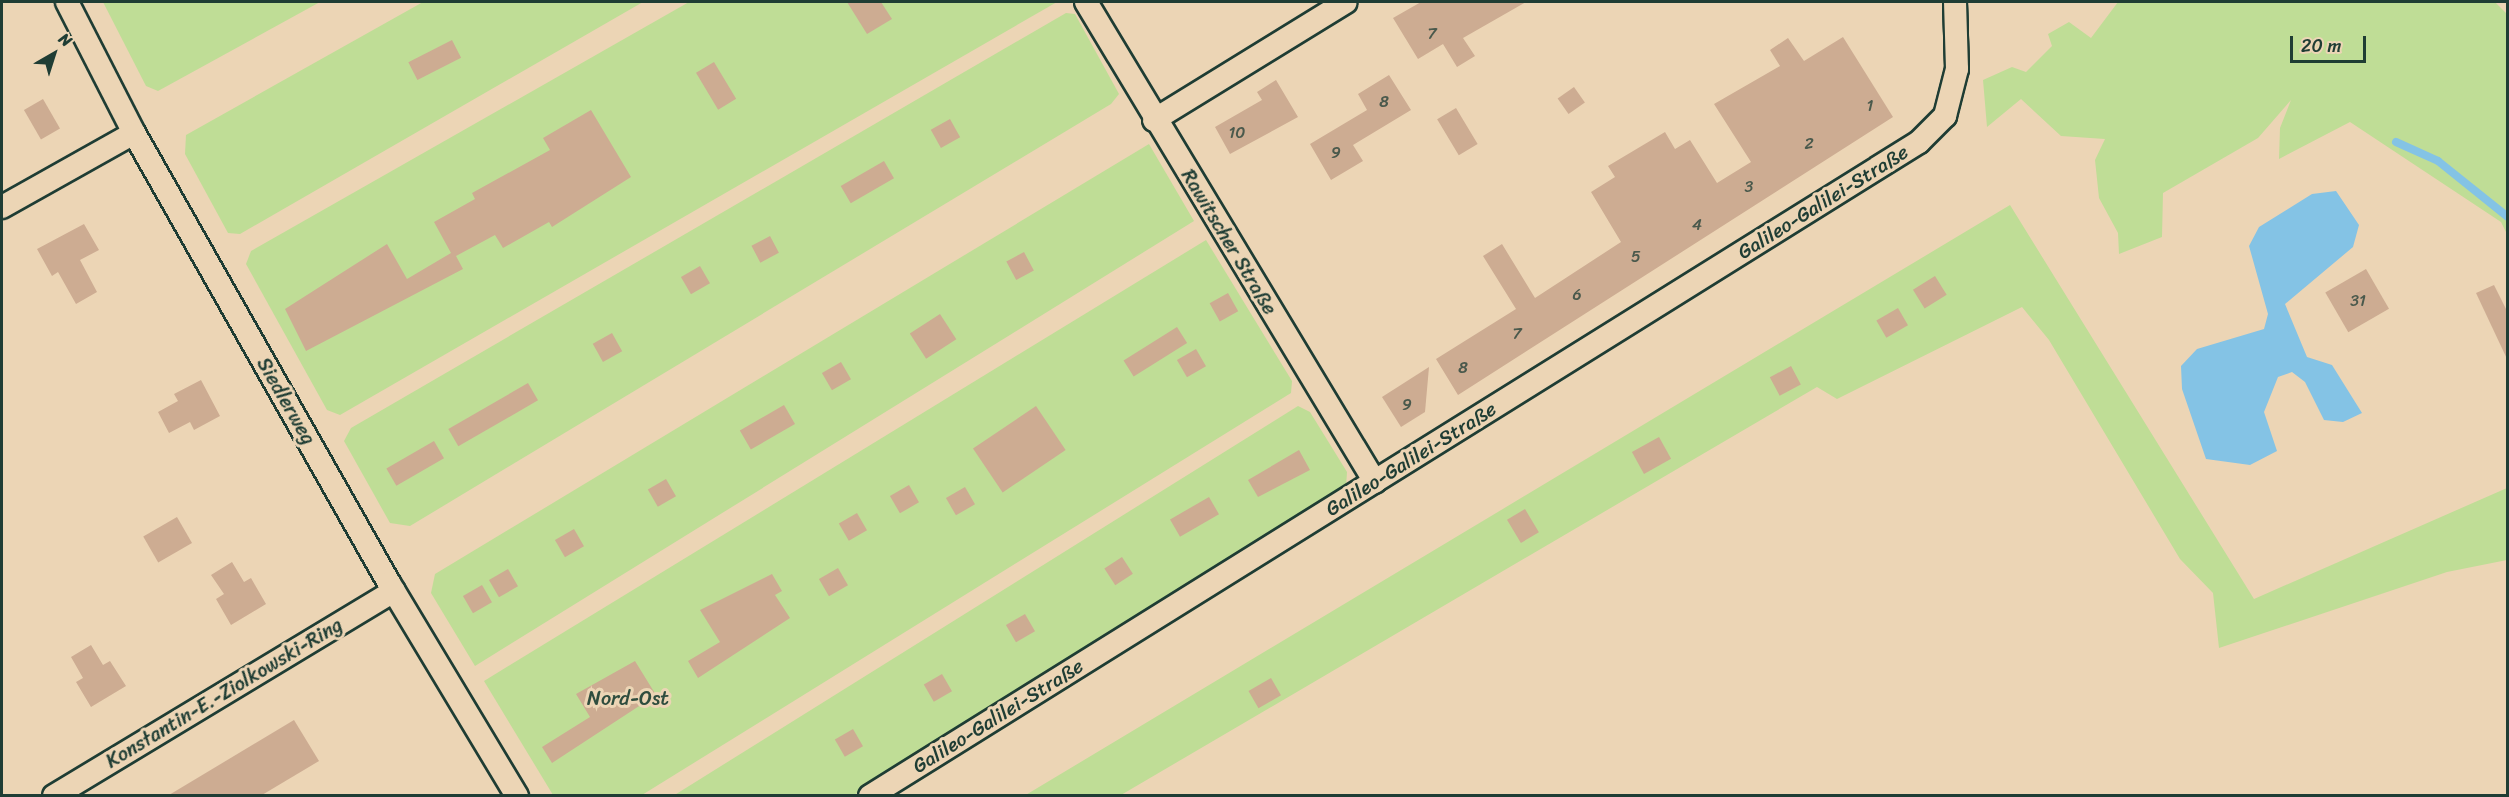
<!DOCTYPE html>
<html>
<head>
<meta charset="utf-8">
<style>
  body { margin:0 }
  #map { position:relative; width:2509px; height:797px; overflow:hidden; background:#ecd5b5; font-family:Sriracha,sans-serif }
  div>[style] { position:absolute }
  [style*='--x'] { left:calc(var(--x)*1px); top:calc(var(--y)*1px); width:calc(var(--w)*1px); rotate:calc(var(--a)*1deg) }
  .green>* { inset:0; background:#bfdd96 }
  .water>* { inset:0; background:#84c3e5 }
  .stream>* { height:8px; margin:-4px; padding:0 4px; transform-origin:4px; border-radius:4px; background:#84c3e5 }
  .building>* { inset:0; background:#cdac92; transform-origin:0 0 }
  .roads { filter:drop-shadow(2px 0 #1f3d34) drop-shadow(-2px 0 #1f3d34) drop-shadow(0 2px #1f3d34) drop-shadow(0 -2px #1f3d34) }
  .minor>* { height:22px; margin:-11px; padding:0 11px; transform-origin:11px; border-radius:11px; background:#ecd5b5 }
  span { translate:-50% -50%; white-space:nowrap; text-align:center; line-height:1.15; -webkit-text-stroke:6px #ecd5b5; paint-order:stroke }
  .number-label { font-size:16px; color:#4a594c }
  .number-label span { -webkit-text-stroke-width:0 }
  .street-label { font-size:20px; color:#1f3d34 }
  .park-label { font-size:20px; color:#2f4d3e }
  .frame { position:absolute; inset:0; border:3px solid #1f3d34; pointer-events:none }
  .north { position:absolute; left:24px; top:24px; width:60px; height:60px; -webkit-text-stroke:4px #ecd5b5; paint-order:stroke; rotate:39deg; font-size:16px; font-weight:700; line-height:24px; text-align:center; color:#1f3d34 }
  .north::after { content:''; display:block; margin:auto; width:21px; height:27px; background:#1f3d34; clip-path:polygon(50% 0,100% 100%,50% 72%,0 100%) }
  .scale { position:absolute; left:2290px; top:36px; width:76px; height:27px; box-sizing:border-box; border:3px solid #1f3d34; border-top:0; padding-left:8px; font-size:18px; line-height:21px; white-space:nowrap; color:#1f3d34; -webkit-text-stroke:4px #ecd5b5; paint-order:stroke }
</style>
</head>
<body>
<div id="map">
  <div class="green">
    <i style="clip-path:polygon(103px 2px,320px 2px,158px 91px,146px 86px)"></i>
    <i style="clip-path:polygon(423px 2px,643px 2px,240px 234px,228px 233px,185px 154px,186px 135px)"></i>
    <i style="clip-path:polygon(689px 2px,1057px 2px,340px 415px,327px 410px,246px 264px,251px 251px)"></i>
    <i style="clip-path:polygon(2118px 2px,2495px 2px,2507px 14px,2507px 234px,2501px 222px,2350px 122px,2279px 159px,2280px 128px,2291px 100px,2258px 138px,2163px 193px,2162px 237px,2119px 254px,2118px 233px,2099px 198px,2095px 160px,2105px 139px,2061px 136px,2021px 99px,1987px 127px,1983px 80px,2012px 67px,2026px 72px,2052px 46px,2048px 34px,2069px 22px,2091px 38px)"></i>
    <i style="clip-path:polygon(1066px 13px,1075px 14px,1119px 94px,1111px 104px,410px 526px,390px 523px,344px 441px,351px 428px)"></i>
    <i style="clip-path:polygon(1149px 144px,1194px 221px,475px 666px,431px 593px,435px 574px)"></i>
    <i style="clip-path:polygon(2010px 205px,2254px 599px,2507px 488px,2507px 560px,2447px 572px,2219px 648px,2213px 593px,2180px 559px,2049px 340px,2022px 307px,1837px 399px,1817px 387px,1121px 795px,1024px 796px)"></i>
    <i style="clip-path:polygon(1206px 240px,1292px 381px,1291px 393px,642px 795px,553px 795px,484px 681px)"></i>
    <i style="clip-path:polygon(1298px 406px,1310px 412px,1347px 472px,1346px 487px,854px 795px,673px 796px)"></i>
  </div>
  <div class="water">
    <i style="clip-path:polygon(2336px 191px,2359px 225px,2353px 247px,2285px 304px,2307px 357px,2332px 365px,2362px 413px,2343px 422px,2324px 420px,2305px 382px,2292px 372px,2278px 377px,2264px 412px,2277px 451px,2250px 465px,2206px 459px,2182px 389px,2181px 366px,2197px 349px,2264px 329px,2268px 314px,2249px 246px,2259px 227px,2312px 194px)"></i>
  </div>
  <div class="stream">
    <i style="--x:2396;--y:142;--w:46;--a:24.3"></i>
    <i style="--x:2438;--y:161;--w:90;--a:38.7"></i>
  </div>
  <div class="building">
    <i style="clip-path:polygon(847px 2px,881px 2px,892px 19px,867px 34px)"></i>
    <i style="clip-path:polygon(1421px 2px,1526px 2px,1463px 38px,1475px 56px,1457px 67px,1443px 44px,1418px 59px,1393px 18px)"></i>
    <i style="clip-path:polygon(1843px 37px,1893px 117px,1458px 395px,1436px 359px,1516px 309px,1483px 256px,1502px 244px,1535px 298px,1621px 242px,1591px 192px,1615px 177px,1608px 166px,1665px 132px,1675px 149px,1690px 140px,1717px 183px,1751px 162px,1714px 104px,1780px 66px,1770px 50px,1788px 38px,1804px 61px)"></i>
    <i style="left:452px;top:40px;width:20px;height:49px;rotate:63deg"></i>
    <i style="left:714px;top:62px;width:43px;height:21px;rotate:59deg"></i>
    <i style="clip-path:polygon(1389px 75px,1411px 110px,1353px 145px,1363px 161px,1331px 180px,1310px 144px,1367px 110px,1358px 94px)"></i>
    <i style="clip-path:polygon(1276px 80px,1298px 117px,1230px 154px,1215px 127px,1262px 100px,1257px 92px)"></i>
    <i style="left:1574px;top:87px;width:19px;height:20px;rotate:55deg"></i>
    <i style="left:43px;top:99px;width:34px;height:22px;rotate:60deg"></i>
    <i style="left:1456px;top:108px;width:42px;height:22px;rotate:59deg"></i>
    <i style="clip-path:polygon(591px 110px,631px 177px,552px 227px,549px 222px,503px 248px,495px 235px,456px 256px,463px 269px,306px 351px,285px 309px,387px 244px,407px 279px,451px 253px,434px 222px,475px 199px,472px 193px,550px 150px,543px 138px)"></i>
    <i style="left:950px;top:119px;width:21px;height:22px;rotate:61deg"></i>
    <i style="left:884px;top:161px;width:20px;height:50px;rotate:60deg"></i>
    <i style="clip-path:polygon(84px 224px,99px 250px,80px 260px,97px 292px,76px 304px,58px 272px,52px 276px,37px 249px)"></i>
    <i style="left:770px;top:236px;width:19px;height:21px;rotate:62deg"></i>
    <i style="left:1024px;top:252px;width:21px;height:20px;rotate:62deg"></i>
    <i style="left:700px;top:266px;width:20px;height:22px;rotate:60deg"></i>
    <i style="left:2366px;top:269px;width:46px;height:47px;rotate:60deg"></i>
    <i style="left:1935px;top:276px;width:22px;height:26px;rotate:58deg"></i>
    <i style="clip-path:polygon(2494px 285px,2508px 313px,2508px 361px,2476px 293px)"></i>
    <i style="left:1228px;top:293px;width:21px;height:21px;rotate:61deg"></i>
    <i style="left:1898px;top:308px;width:20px;height:25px;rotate:60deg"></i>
    <i style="left:940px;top:314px;width:30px;height:36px;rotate:57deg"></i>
    <i style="left:1177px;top:327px;width:19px;height:63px;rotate:58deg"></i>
    <i style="left:612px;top:333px;width:21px;height:22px;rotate:61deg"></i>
    <i style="left:1196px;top:349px;width:20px;height:22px;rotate:60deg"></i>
    <i style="left:841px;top:362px;width:20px;height:22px;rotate:60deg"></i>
    <i style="left:1791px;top:366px;width:21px;height:24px;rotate:62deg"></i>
    <i style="clip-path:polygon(1429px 367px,1425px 412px,1401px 427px,1382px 397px)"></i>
    <i style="clip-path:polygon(201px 380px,220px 416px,194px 430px,190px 422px,169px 433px,158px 412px,178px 401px,174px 394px)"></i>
    <i style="left:528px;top:383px;width:20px;height:92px;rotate:60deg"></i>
    <i style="left:784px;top:405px;width:22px;height:51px;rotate:60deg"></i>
    <i style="left:1036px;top:406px;width:53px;height:76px;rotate:56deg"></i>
    <i style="left:1659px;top:437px;width:25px;height:31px;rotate:61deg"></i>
    <i style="left:434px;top:441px;width:20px;height:55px;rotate:60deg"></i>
    <i style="clip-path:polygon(1299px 450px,1310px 470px,1258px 497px,1248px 480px)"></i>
    <i style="left:666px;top:479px;width:20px;height:21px;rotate:60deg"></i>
    <i style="left:909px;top:485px;width:20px;height:22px;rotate:60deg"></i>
    <i style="left:965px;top:487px;width:20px;height:22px;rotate:60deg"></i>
    <i style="left:1209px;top:497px;width:20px;height:45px;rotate:60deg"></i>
    <i style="left:1525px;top:509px;width:27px;height:21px;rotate:59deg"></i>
    <i style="left:857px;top:513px;width:20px;height:21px;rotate:60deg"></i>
    <i style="left:177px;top:517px;width:30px;height:39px;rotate:60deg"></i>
    <i style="left:574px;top:529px;width:20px;height:22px;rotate:60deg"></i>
    <i style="left:1122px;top:557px;width:20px;height:21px;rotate:57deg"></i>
    <i style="clip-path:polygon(232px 562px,244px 582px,251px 578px,266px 604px,231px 625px,216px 599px,224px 594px,211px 575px)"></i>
    <i style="left:838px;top:568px;width:20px;height:22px;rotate:60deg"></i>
    <i style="left:508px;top:569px;width:20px;height:22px;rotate:60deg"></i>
    <i style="clip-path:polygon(772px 574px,782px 591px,775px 595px,790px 618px,698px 678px,688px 661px,720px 642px,700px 610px)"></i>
    <i style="left:482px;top:585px;width:20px;height:22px;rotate:60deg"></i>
    <i style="left:1025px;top:614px;width:20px;height:22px;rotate:60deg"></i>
    <i style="clip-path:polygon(91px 645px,103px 665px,110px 661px,126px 686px,91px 707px,76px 682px,83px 678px,71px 657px)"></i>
    <i style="clip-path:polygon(635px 661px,656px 695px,552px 763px,542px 747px,590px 717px,576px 694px)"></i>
    <i style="left:942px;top:674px;width:20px;height:21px;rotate:60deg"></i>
    <i style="left:1271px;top:678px;width:20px;height:26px;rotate:60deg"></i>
    <i style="clip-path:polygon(294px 720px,319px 761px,262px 795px,169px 795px)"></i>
    <i style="left:853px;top:729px;width:20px;height:21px;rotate:60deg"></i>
  </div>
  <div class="roads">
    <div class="minor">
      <i style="--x:67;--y:2;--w:147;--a:62.9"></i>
      <i style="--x:134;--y:133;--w:517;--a:60.46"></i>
      <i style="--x:389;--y:583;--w:249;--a:59"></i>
      <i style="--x:1086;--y:2;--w:560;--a:58.95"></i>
      <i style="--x:1154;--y:120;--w:225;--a:-31.6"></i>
      <i style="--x:2;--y:207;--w:151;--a:-29.3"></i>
      <i style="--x:54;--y:796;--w:397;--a:-31.1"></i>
      <i style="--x:870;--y:796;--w:1236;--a:-31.94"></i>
      <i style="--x:1919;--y:142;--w:37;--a:-45"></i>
      <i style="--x:1945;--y:116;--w:49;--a:-75.7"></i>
      <i style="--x:1957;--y:69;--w:67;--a:-91.7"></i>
    </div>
  </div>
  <div class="number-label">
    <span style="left:1432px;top:34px">7</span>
    <span style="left:1384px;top:102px">8</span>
    <span style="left:1870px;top:106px">1</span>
    <span style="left:1237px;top:133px">10</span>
    <span style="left:1809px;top:144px">2</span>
    <span style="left:1336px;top:153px">9</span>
    <span style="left:1749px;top:187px">3</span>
    <span style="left:1697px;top:225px">4</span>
    <span style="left:1636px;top:257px">5</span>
    <span style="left:1577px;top:295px">6</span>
    <span style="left:2358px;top:301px">31</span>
    <span style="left:1517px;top:334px">7</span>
    <span style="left:1463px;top:368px">8</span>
    <span style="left:1407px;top:405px">9</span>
  </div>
  <div class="street-label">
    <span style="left:1823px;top:202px;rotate:-32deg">Galileo-Galilei-Straße</span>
    <span style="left:1229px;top:242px;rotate:59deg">Rawitscher Straße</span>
    <span style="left:286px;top:401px;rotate:60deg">Siedlerweg</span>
    <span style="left:1411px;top:459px;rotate:-32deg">Galileo-Galilei-Straße</span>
    <span style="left:224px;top:693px;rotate:-31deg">Konstantin-E.-Ziolkowski-Ring</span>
    <span style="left:998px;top:716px;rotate:-32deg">Galileo-Galilei-Straße</span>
  </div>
  <div class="park-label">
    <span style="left:628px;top:698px">Nord-Ost</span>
  </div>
  <div class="frame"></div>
  <div class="north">N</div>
  <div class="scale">20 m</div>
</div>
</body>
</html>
